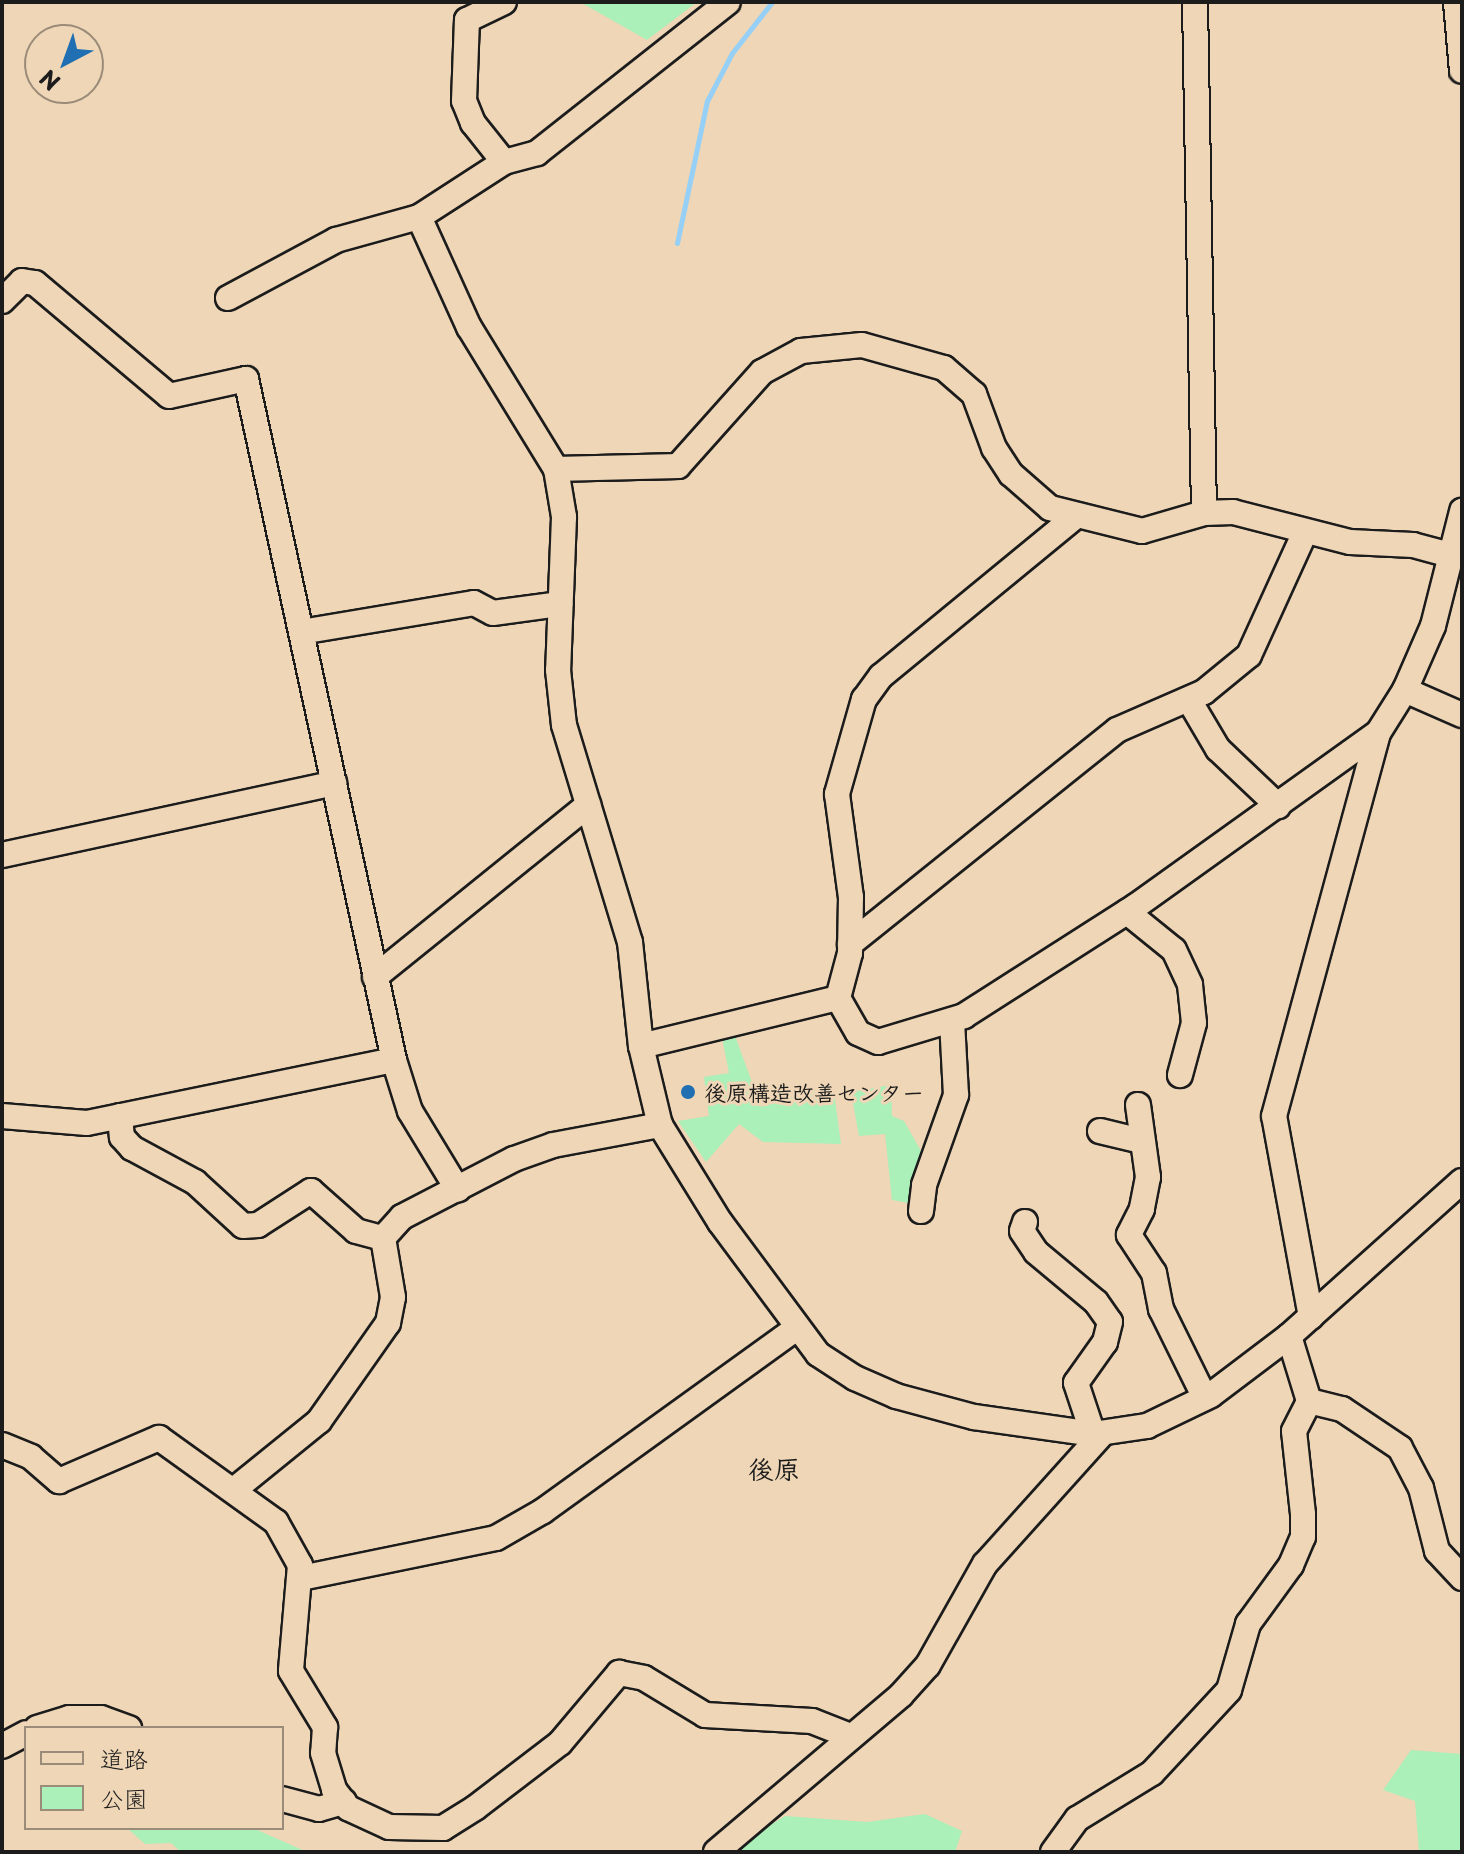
<!DOCTYPE html>
<html>
<head>
<meta charset="utf-8">
<style>
  body { margin:0 }
  #map { position:relative; width:1464px; height:1854px; overflow:hidden; background:#eed6b6; font-family:"Playpen Sans","Klee One",sans-serif }
  div>[style] { position:absolute }
  [style*='--x'] { left:calc(var(--x)*1px); top:calc(var(--y)*1px); width:calc(var(--w)*1px); rotate:calc(var(--a)*1deg) }
  .green>* { inset:0; background:#abefb9 }
  .stream>* { height:5px; margin:-2.5px; padding:0 2.5px; transform-origin:2.5px; border-radius:2.5px; background:#96d0f6 }
  .roads { filter:drop-shadow(2px 0 #1c1c1c) drop-shadow(-2px 0 #1c1c1c) drop-shadow(0 2px #1c1c1c) drop-shadow(0 -2px #1c1c1c) }
  .minor>* { height:24px; margin:-12px; padding:0 12px; transform-origin:12px; border-radius:12px; background:#eed6b6 }
  .dots>* { width:22px; height:22px; translate:-50% -50%; box-sizing:border-box; border:4px solid #eed6b6; border-radius:50% }
  span { translate:-50% -50%; white-space:nowrap; text-align:center; line-height:1.15; -webkit-text-stroke:6px #eed6b6; paint-order:stroke }
  .poi-label { font-size:22px; color:#1c1c1c; font-weight:700 }
  .left { translate:0 -50%; text-align:left }
  .quarter-label { font-size:26px; color:#1c1c1c; font-weight:700 }
  .frame { position:absolute; inset:0; border:4px solid #1c1c1c; pointer-events:none }
  .legend { position:absolute; left:24px; top:1726px; width:260px; height:104px; box-sizing:border-box; background:#eed6b6; border:2px solid #9a8c78; margin:0; padding:10px 14px; list-style:none; font-size:24px; color:#1c1c1c }
  .legend li { display:flex; align-items:center; gap:16px; height:40px }
  .legend b { width:40px; border:2px solid #9a8c78 }
  .north { position:absolute; left:24px; top:24px; width:80px; height:80px; box-sizing:border-box; background:#eed6b6; border:2px solid #9a8c78; border-radius:50%; rotate:221deg; font-size:22px; font-weight:700; line-height:32px; text-align:center; color:#1c1c1c }
  .north::after { content:''; display:block; margin:auto; width:28px; height:36px; background:#1f6fb2; clip-path:polygon(50% 0,100% 100%,50% 72%,0 100%) }
</style>
</head>
<body>
<div id="map">
  <div class="green">
    <i style="clip-path:polygon(580px 2px,697px 2px,647px 40px)"></i>
    <i style="clip-path:polygon(734px 1033px,761px 1107px,833px 1085px,841px 1144px,763px 1142px,739px 1124px,706px 1162px,678px 1121px,709px 1116px,704px 1077px,729px 1073px,722px 1038px)"></i>
    <i style="clip-path:polygon(891px 1085px,892px 1116px,904px 1121px,921px 1151px,908px 1203px,892px 1200px,885px 1134px,859px 1136px,851px 1092px)"></i>
    <i style="clip-path:polygon(1411px 1750px,1462px 1754px,1462px 1852px,1419px 1852px,1415px 1801px,1383px 1790px)"></i>
    <i style="clip-path:polygon(925px 1814px,962px 1831px,955px 1852px,727px 1852px,785px 1816px,867px 1822px)"></i>
    <i style="clip-path:polygon(127px 1828px,253px 1828px,307px 1852px,181px 1852px,171px 1843px,145px 1844px)"></i>
  </div>
  <div class="stream">
    <i style="--x:677;--y:243;--w:145;--a:-78.1"></i>
    <i style="--x:707;--y:101;--w:54;--a:-62.5"></i>
    <i style="--x:732;--y:53;--w:65;--a:-51.9"></i>
  </div>
  <div class="roads">
    <div class="minor">
      <i style="--x:1195;--y:2;--w:511;--a:88.99"></i>
      <i style="--x:1456;--y:2;--w:69;--a:85"></i>
      <i style="--x:504;--y:162;--w:50;--a:-128.5"></i>
      <i style="--x:473;--y:123;--w:24;--a:-112"></i>
      <i style="--x:464;--y:101;--w:81;--a:-87.9"></i>
      <i style="--x:467;--y:20;--w:41;--a:-25.9"></i>
      <i style="--x:419;--y:217;--w:121;--a:65.6"></i>
      <i style="--x:469;--y:327;--w:167;--a:58.5"></i>
      <i style="--x:556;--y:469;--w:49;--a:80.5"></i>
      <i style="--x:564;--y:517;--w:153;--a:92.2"></i>
      <i style="--x:558;--y:670;--w:55;--a:83.8"></i>
      <i style="--x:564;--y:725;--w:227;--a:73.1"></i>
      <i style="--x:630;--y:942;--w:105;--a:84"></i>
      <i style="--x:641;--y:1046;--w:81;--a:76.5"></i>
      <i style="--x:660;--y:1125;--w:114;--a:58.3"></i>
      <i style="--x:720;--y:1222;--w:164;--a:53.4"></i>
      <i style="--x:818;--y:1354;--w:44;--a:33"></i>
      <i style="--x:855;--y:1378;--w:45;--a:23.7"></i>
      <i style="--x:896;--y:1396;--w:81;--a:15.1"></i>
      <i style="--x:974;--y:1417;--w:120;--a:8.1"></i>
      <i style="--x:1093;--y:1434;--w:55;--a:-8.4"></i>
      <i style="--x:1147;--y:1426;--w:71;--a:-25.8"></i>
      <i style="--x:1211;--y:1395;--w:98;--a:-37.1"></i>
      <i style="--x:1289;--y:1336;--w:232;--a:-41.9"></i>
      <i style="--x:228;--y:298;--w:123;--a:-28.2"></i>
      <i style="--x:336;--y:240;--w:86;--a:-15.5"></i>
      <i style="--x:419;--y:217;--w:101;--a:-32.9"></i>
      <i style="--x:504;--y:162;--w:34;--a:-15"></i>
      <i style="--x:537;--y:153;--w:243;--a:-38.3"></i>
      <i style="--x:2;--y:301;--w:28;--a:-45"></i>
      <i style="--x:22;--y:281;--w:13;--a:9"></i>
      <i style="--x:35;--y:283;--w:175;--a:40.1"></i>
      <i style="--x:169;--y:396;--w:79;--a:-12.4"></i>
      <i style="--x:246;--y:379;--w:697;--a:77.74"></i>
      <i style="--x:394;--y:1060;--w:53;--a:72.6"></i>
      <i style="--x:410;--y:1111;--w:92;--a:58.7"></i>
      <i style="--x:556;--y:469;--w:122;--a:-1.4"></i>
      <i style="--x:678;--y:466;--w:126;--a:-48.2"></i>
      <i style="--x:762;--y:372;--w:44;--a:-28.3"></i>
      <i style="--x:801;--y:351;--w:61;--a:-5.6"></i>
      <i style="--x:862;--y:345;--w:85;--a:15.7"></i>
      <i style="--x:944;--y:368;--w:40;--a:41"></i>
      <i style="--x:974;--y:394;--w:58;--a:69.7"></i>
      <i style="--x:994;--y:448;--w:31;--a:57"></i>
      <i style="--x:1011;--y:474;--w:52;--a:41.1"></i>
      <i style="--x:1050;--y:508;--w:95;--a:14"></i>
      <i style="--x:1142;--y:531;--w:65;--a:-16.2"></i>
      <i style="--x:1204;--y:513;--w:29;--a:-2"></i>
      <i style="--x:1233;--y:512;--w:121;--a:14.4"></i>
      <i style="--x:1350;--y:542;--w:63;--a:2.7"></i>
      <i style="--x:1413;--y:545;--w:38;--a:15"></i>
      <i style="--x:1076;--y:516;--w:252;--a:140.6"></i>
      <i style="--x:881;--y:676;--w:29;--a:126"></i>
      <i style="--x:864;--y:699;--w:99;--a:105.9"></i>
      <i style="--x:837;--y:794;--w:104;--a:82.3"></i>
      <i style="--x:851;--y:897;--w:56;--a:91"></i>
      <i style="--x:850;--y:953;--w:47;--a:104.9"></i>
      <i style="--x:838;--y:998;--w:40;--a:60.3"></i>
      <i style="--x:858;--y:1033;--w:22;--a:24"></i>
      <i style="--x:878;--y:1042;--w:90;--a:-16.8"></i>
      <i style="--x:964;--y:1016;--w:204;--a:-32.6"></i>
      <i style="--x:1136;--y:906;--w:297;--a:-35.6"></i>
      <i style="--x:301;--y:632;--w:175;--a:-9.5"></i>
      <i style="--x:474;--y:603;--w:21;--a:28"></i>
      <i style="--x:493;--y:613;--w:68;--a:-7.7"></i>
      <i style="--x:1405;--y:690;--w:62;--a:23.7"></i>
      <i style="--x:1189;--y:700;--w:57;--a:59.4"></i>
      <i style="--x:1218;--y:749;--w:83;--a:43.5"></i>
      <i style="--x:2;--y:855;--w:340;--a:-12.2"></i>
      <i style="--x:1127;--y:912;--w:60;--a:39"></i>
      <i style="--x:1174;--y:950;--w:38;--a:65"></i>
      <i style="--x:1190;--y:985;--w:38;--a:84"></i>
      <i style="--x:1194;--y:1023;--w:54;--a:105.1"></i>
      <i style="--x:850;--y:944;--w:342;--a:-38.7"></i>
      <i style="--x:1117;--y:730;--w:95;--a:-23.6"></i>
      <i style="--x:1204;--y:692;--w:58;--a:-39.4"></i>
      <i style="--x:1249;--y:655;--w:135;--a:-65.5"></i>
      <i style="--x:375;--y:977;--w:274;--a:-38.9"></i>
      <i style="--x:641;--y:1046;--w:203;--a:-13.7"></i>
      <i style="--x:1138;--y:1105;--w:73;--a:82.1"></i>
      <i style="--x:1148;--y:1177;--w:33;--a:101"></i>
      <i style="--x:1142;--y:1209;--w:29;--a:117"></i>
      <i style="--x:1129;--y:1235;--w:45;--a:56.7"></i>
      <i style="--x:1154;--y:1273;--w:37;--a:79"></i>
      <i style="--x:1161;--y:1309;--w:99;--a:63.7"></i>
      <i style="--x:2;--y:1116;--w:85;--a:4.7"></i>
      <i style="--x:87;--y:1123;--w:313;--a:-11.6"></i>
      <i style="--x:120;--y:1116;--w:21;--a:85"></i>
      <i style="--x:122;--y:1137;--w:15;--a:48"></i>
      <i style="--x:132;--y:1148;--w:72;--a:28.4"></i>
      <i style="--x:195;--y:1182;--w:65;--a:42.5"></i>
      <i style="--x:243;--y:1226;--w:15;--a:-4"></i>
      <i style="--x:258;--y:1225;--w:63;--a:-32.7"></i>
      <i style="--x:311;--y:1191;--w:60;--a:41.6"></i>
      <i style="--x:356;--y:1231;--w:28;--a:15"></i>
      <i style="--x:1100;--y:1131;--w:42;--a:13.7"></i>
      <i style="--x:921;--y:1211;--w:26;--a:-83"></i>
      <i style="--x:924;--y:1185;--w:96;--a:-70.4"></i>
      <i style="--x:956;--y:1095;--w:75;--a:-93.1"></i>
      <i style="--x:1025;--y:1222;--w:9;--a:108"></i>
      <i style="--x:1022;--y:1231;--w:25;--a:56"></i>
      <i style="--x:1036;--y:1252;--w:78;--a:39.8"></i>
      <i style="--x:1096;--y:1302;--w:24;--a:55"></i>
      <i style="--x:1110;--y:1322;--w:21;--a:104"></i>
      <i style="--x:1105;--y:1342;--w:50;--a:125.3"></i>
      <i style="--x:1076;--y:1383;--w:54;--a:71.6"></i>
      <i style="--x:383;--y:1238;--w:28;--a:-48"></i>
      <i style="--x:402;--y:1217;--w:126;--a:-27.4"></i>
      <i style="--x:514;--y:1159;--w:41;--a:-19.7"></i>
      <i style="--x:553;--y:1145;--w:109;--a:-10.6"></i>
      <i style="--x:1311;--y:1317;--w:204;--a:-100.4"></i>
      <i style="--x:1274;--y:1116;--w:397;--a:-74.8"></i>
      <i style="--x:1378;--y:733;--w:51;--a:-57.9"></i>
      <i style="--x:1405;--y:690;--w:70;--a:-66.4"></i>
      <i style="--x:1433;--y:626;--w:119;--a:-75.8"></i>
      <i style="--x:1309;--y:1401;--w:34;--a:14"></i>
      <i style="--x:1342;--y:1409;--w:70;--a:33.9"></i>
      <i style="--x:1400;--y:1448;--w:45;--a:62.3"></i>
      <i style="--x:1421;--y:1488;--w:65;--a:75.7"></i>
      <i style="--x:1437;--y:1551;--w:37;--a:47"></i>
      <i style="--x:2;--y:1445;--w:31;--a:22"></i>
      <i style="--x:31;--y:1457;--w:37;--a:41"></i>
      <i style="--x:59;--y:1481;--w:109;--a:-23.3"></i>
      <i style="--x:159;--y:1438;--w:144;--a:35.7"></i>
      <i style="--x:276;--y:1522;--w:49;--a:60.8"></i>
      <i style="--x:300;--y:1565;--w:106;--a:94.9"></i>
      <i style="--x:291;--y:1671;--w:66;--a:58.7"></i>
      <i style="--x:325;--y:1727;--w:26;--a:94"></i>
      <i style="--x:323;--y:1753;--w:39;--a:73"></i>
      <i style="--x:334;--y:1790;--w:23;--a:52"></i>
      <i style="--x:348;--y:1808;--w:45;--a:24.9"></i>
      <i style="--x:389;--y:1827;--w:54;--a:1.1"></i>
      <i style="--x:443;--y:1828;--w:38;--a:-32"></i>
      <i style="--x:475;--y:1808;--w:107;--a:-37.4"></i>
      <i style="--x:560;--y:1743;--w:92;--a:-49.9"></i>
      <i style="--x:619;--y:1673;--w:25;--a:11"></i>
      <i style="--x:644;--y:1678;--w:71;--a:31.2"></i>
      <i style="--x:705;--y:1715;--w:107;--a:3.2"></i>
      <i style="--x:812;--y:1721;--w:41;--a:21.5"></i>
      <i style="--x:235;--y:1489;--w:108;--a:-39"></i>
      <i style="--x:319;--y:1421;--w:120;--a:-54.9"></i>
      <i style="--x:388;--y:1323;--w:26;--a:-79"></i>
      <i style="--x:393;--y:1297;--w:60;--a:-99.6"></i>
      <i style="--x:301;--y:1578;--w:199;--a:-11.6"></i>
      <i style="--x:496;--y:1538;--w:54;--a:-29.9"></i>
      <i style="--x:543;--y:1511;--w:313;--a:-35.8"></i>
      <i style="--x:37;--y:1728;--w:34;--a:-17"></i>
      <i style="--x:69;--y:1718;--w:32;--a:0"></i>
      <i style="--x:101;--y:1718;--w:30;--a:20"></i>
      <i style="--x:2;--y:1746;--w:27;--a:-28"></i>
      <i style="--x:282;--y:1799;--w:38;--a:15"></i>
      <i style="--x:319;--y:1809;--w:26;--a:-16"></i>
      <i style="--x:716;--y:1852;--w:243;--a:-40.3"></i>
      <i style="--x:901;--y:1695;--w:40;--a:-48"></i>
      <i style="--x:928;--y:1665;--w:116;--a:-60.6"></i>
      <i style="--x:985;--y:1564;--w:173;--a:-48"></i>
      <i style="--x:1053;--y:1852;--w:41;--a:-54"></i>
      <i style="--x:1077;--y:1819;--w:88;--a:-31.5"></i>
      <i style="--x:1152;--y:1773;--w:113;--a:-47.1"></i>
      <i style="--x:1229;--y:1690;--w:69;--a:-73.9"></i>
      <i style="--x:1248;--y:1624;--w:73;--a:-53.9"></i>
      <i style="--x:1291;--y:1565;--w:30;--a:-67"></i>
      <i style="--x:1303;--y:1537;--w:23;--a:-90"></i>
      <i style="--x:1303;--y:1514;--w:83;--a:-96.2"></i>
      <i style="--x:1294;--y:1431;--w:34;--a:-63"></i>
      <i style="--x:1309;--y:1401;--w:68;--a:-107.1"></i>
    </div>
  </div>
  <div class="dots">
    <i style="left:688px;top:1092px;background:#1f6fb2"></i>
  </div>
  <div class="poi-label">
    <span class="left" style="left:704px;top:1092px">後原構造改善センター</span>
  </div>
  <div class="quarter-label">
    <span style="left:774px;top:1469px">後原</span>
  </div>
  <div class="frame"></div>
  <ul class="legend">
  <li><b style="height:10px;background:#eed6b6"></b>道路</li>
  <li><b style="height:22px;background:#abefb9"></b>公園</li>
  </ul>
  <div class="north">N</div>
</div>
</body>
</html>
